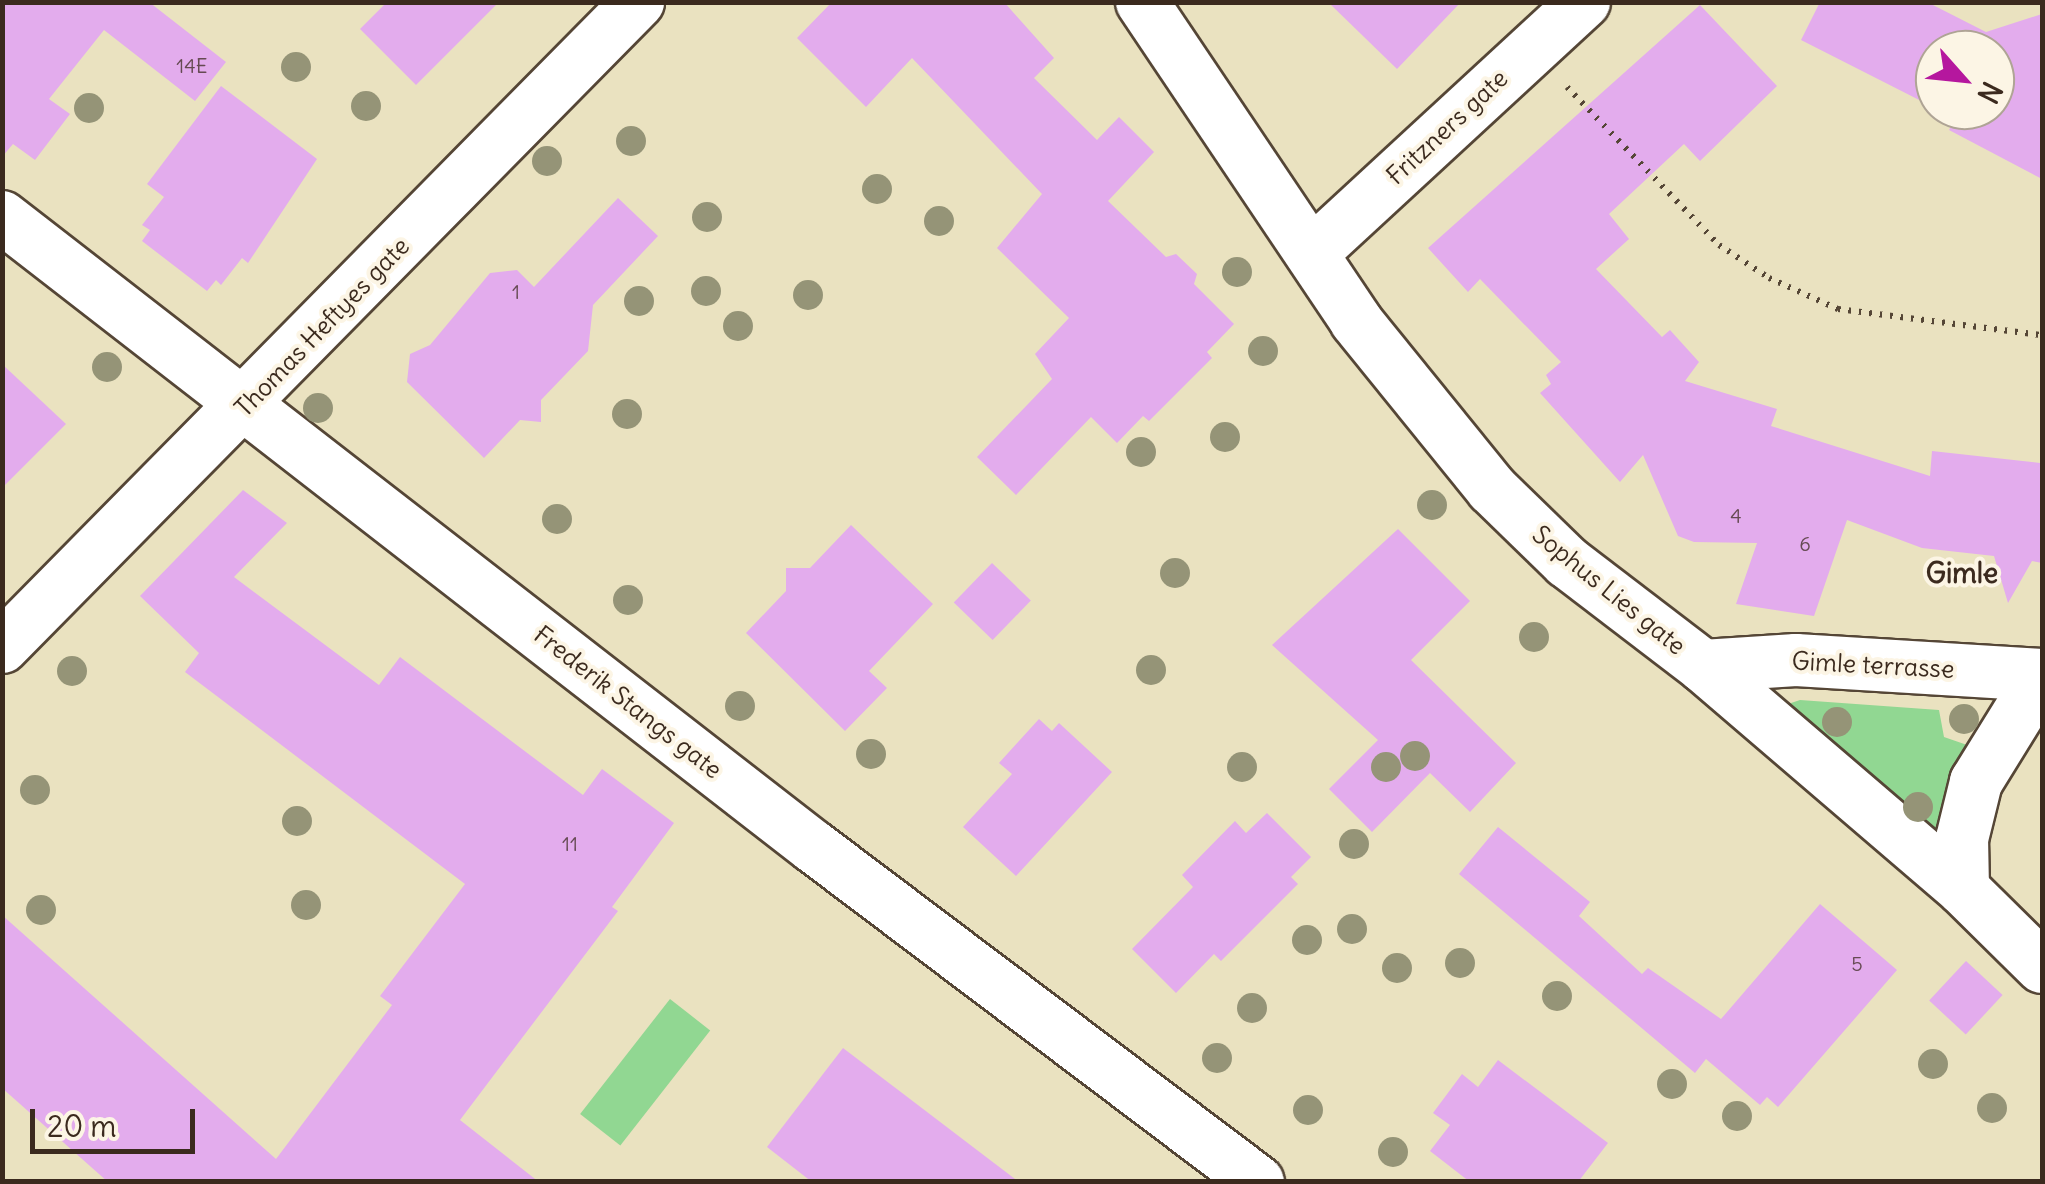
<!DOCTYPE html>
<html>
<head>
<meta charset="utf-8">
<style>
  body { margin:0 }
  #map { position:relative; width:2045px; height:1184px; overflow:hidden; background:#eae2c0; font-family:Delius,sans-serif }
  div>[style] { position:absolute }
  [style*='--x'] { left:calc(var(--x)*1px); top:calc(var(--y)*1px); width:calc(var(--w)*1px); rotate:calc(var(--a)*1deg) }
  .green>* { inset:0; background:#91d792; transform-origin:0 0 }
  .building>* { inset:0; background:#e3aced; transform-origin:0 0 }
  .path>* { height:6px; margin-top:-3px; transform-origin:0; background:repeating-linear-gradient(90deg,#554636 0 2.5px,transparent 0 10.5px) }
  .roads { filter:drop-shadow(2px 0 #554636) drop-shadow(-2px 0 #554636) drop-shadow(0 2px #554636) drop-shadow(0 -2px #554636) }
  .minor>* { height:52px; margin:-26px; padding:0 26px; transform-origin:26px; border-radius:26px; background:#fff }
  .trees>* { width:30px; height:30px; margin:-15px; border-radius:50%; background:#959477 }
  span { translate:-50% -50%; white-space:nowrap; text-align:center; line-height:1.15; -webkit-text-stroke:8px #fcf5e5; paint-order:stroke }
  .number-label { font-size:20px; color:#654a52 }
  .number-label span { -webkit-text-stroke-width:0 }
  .street-label { font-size:25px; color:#3b2a1e }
  .neighbourhood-label { font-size:28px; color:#3b2a1e; font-weight:700 }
  .frame { position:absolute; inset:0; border:5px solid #3b2a1e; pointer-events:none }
  .north { position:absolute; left:1915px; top:30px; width:100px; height:100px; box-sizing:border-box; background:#fcf5e5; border:2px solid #afa495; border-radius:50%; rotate:117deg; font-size:28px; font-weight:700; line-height:40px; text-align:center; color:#3b2a1e }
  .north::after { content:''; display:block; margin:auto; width:35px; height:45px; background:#b5179e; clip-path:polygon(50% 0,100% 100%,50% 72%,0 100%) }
  .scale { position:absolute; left:30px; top:1109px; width:165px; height:45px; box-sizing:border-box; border:5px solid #3b2a1e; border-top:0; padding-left:12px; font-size:30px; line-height:35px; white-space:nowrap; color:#3b2a1e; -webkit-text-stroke:8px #fcf5e5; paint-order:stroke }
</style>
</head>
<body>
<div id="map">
  <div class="green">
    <i style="clip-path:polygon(1800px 700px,1939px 710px,1944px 737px,1973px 747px,1945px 839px,1785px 705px)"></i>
    <i style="left:670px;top:999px;width:51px;height:146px;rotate:38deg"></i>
  </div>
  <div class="building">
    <i style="clip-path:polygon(2px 2px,149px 2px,226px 62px,195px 101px,104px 30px,49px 99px,70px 114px,35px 160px,13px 144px,2px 157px)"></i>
    <i style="clip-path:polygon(387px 2px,499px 2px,416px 85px,360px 29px)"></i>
    <i style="clip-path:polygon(832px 2px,1004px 2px,1054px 58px,1034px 78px,1097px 140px,1119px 117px,1154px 152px,1108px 201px,1166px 257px,1176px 254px,1197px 274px,1194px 284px,1234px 324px,1207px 352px,1212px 358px,1149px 421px,1143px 416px,1117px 443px,1091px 417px,1016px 495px,977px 457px,1052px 379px,1035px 354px,1069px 318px,997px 248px,1042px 194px,912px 58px,866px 107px,797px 38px)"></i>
    <i style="clip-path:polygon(1328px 2px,1461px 2px,1397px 69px)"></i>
    <i style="clip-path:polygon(1820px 2px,1927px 2px,1986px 32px,2042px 14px,2042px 179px,1949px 130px,1955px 119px,1937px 111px,1995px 110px,1995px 50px,1935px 50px,1935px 108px,1801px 40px)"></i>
    <i style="clip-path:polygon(1700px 5px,1777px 86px,1700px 161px,1684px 144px,1609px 214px,1629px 239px,1596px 269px,1662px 337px,1670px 330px,1699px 362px,1685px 381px,1777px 409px,1771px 426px,1930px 476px,1932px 451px,2040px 463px,2042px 563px,2032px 561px,2008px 603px,1994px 556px,1922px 548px,1847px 520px,1814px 616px,1736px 604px,1757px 543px,1694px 542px,1678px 536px,1643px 455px,1620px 482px,1540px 393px,1551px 384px,1546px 375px,1561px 362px,1480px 279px,1468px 292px,1428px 248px)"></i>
    <i style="clip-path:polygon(221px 86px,317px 159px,248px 263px,242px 258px,221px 285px,216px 280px,207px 291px,142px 241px,150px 230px,142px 225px,164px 197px,147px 184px)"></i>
    <i style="clip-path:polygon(618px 198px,658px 236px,593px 305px,588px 351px,541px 400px,541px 422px,520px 420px,484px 458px,407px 382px,410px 354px,430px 345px,490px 273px,517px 270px,534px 287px)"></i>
    <i style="clip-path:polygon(2px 364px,66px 424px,2px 488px)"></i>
    <i style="clip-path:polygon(243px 490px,287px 523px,234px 577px,379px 685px,400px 657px,583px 795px,602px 769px,674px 823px,612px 907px,618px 911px,460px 1120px,539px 1182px,108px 1182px,2px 1088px,2px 915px,276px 1159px,392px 1005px,380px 996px,465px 884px,185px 672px,199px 653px,140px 596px)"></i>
    <i style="clip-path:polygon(851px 525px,933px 604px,869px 671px,887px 688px,845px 731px,746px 633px,786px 591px,786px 568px,810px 568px)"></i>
    <i style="clip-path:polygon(1398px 529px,1470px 601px,1411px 660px,1516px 763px,1470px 812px,1430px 773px,1372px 832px,1329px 789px,1378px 740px,1272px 645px)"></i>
    <i style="left:992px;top:563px;width:54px;height:55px;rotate:44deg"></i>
    <i style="clip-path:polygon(1039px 719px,1052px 731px,1059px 723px,1112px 772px,1016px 876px,963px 827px,1012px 774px,999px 763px)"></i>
    <i style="clip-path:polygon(1267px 813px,1311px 857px,1291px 877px,1298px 884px,1221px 961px,1214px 954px,1176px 993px,1132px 949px,1193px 887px,1182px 875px,1235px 821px,1246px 833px)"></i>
    <i style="clip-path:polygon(1498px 827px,1590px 902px,1579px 916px,1642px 974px,1648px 968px,1721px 1019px,1820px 904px,1897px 970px,1778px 1107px,1767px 1097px,1760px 1105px,1706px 1059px,1695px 1073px,1459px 874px)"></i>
    <i style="left:1966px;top:961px;width:50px;height:54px;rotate:43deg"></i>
    <i style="clip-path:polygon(843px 1048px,1019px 1182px,812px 1182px,767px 1147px)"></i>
    <i style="clip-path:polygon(1498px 1060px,1608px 1143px,1578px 1182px,1470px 1182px,1430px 1151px,1450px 1125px,1433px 1113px,1462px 1074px,1478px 1087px)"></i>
  </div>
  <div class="path">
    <i style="--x:1567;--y:87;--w:219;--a:46.1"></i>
    <i style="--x:1719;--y:245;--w:60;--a:33.4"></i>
    <i style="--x:1769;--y:278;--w:76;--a:24.2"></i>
    <i style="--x:1838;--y:309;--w:206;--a:7.3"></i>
  </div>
  <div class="roads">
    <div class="minor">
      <i style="--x:1142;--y:2;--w:384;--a:56.1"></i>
      <i style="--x:1356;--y:321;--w:216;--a:51"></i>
      <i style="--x:1492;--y:489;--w:105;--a:44.2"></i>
      <i style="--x:1567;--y:562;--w:171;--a:37.4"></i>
      <i style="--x:1703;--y:666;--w:343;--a:40.6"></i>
      <i style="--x:1963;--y:889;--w:111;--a:44.6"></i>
      <i style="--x:2;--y:217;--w:1028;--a:37.81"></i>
      <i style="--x:814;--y:847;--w:556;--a:37.03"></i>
      <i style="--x:1312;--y:253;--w:370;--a:-42.7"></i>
      <i style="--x:2;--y:647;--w:906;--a:-45.4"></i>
      <i style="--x:1703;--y:666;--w:93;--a:-3.7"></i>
      <i style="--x:1796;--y:660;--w:246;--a:3.5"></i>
      <i style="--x:1963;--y:889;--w:50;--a:-91.1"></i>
      <i style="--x:1962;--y:839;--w:59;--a:-76.2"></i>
      <i style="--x:1976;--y:782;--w:126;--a:-58.3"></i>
    </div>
  </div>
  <div class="trees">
    <i style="left:296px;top:67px"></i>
    <i style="left:366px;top:106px"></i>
    <i style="left:89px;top:108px"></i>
    <i style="left:631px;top:141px"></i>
    <i style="left:547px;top:161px"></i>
    <i style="left:877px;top:189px"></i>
    <i style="left:707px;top:217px"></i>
    <i style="left:939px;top:221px"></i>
    <i style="left:1237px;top:272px"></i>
    <i style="left:706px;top:291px"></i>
    <i style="left:808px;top:295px"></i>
    <i style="left:639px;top:301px"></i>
    <i style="left:738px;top:326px"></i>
    <i style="left:1263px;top:351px"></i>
    <i style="left:107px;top:367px"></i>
    <i style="left:318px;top:408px"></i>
    <i style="left:627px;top:414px"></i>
    <i style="left:1225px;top:437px"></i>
    <i style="left:1141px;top:452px"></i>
    <i style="left:1432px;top:505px"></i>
    <i style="left:557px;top:519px"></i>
    <i style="left:1175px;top:573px"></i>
    <i style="left:628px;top:600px"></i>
    <i style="left:1534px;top:637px"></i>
    <i style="left:1151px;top:670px"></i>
    <i style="left:72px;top:671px"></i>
    <i style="left:740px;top:706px"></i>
    <i style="left:1964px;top:719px"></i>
    <i style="left:1837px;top:722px"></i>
    <i style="left:871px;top:754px"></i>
    <i style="left:1415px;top:756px"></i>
    <i style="left:1242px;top:767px"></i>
    <i style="left:1386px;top:767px"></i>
    <i style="left:35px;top:790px"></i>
    <i style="left:1918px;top:807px"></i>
    <i style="left:297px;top:821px"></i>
    <i style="left:1354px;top:844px"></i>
    <i style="left:306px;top:905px"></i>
    <i style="left:41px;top:910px"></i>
    <i style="left:1352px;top:929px"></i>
    <i style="left:1307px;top:940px"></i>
    <i style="left:1460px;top:963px"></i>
    <i style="left:1397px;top:968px"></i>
    <i style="left:1557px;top:996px"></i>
    <i style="left:1252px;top:1008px"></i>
    <i style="left:1217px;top:1058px"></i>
    <i style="left:1933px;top:1064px"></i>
    <i style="left:1672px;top:1084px"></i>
    <i style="left:1992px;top:1108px"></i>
    <i style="left:1308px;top:1110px"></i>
    <i style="left:1737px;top:1116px"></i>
    <i style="left:1393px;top:1152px"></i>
  </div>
  <div class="number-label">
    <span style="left:192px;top:65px">14E</span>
    <span style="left:516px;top:291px">1</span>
    <span style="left:1736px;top:515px">4</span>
    <span style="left:1805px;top:543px">6</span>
    <span style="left:570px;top:843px">11</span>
    <span style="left:1857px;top:963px">5</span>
  </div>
  <div class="street-label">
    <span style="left:1447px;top:127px;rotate:-43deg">Fritzners gate</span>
    <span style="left:322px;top:327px;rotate:-46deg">Thomas Heftyes gate</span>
    <span style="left:1609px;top:590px;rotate:39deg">Sophus Lies gate</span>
    <span style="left:1873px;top:665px;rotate:3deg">Gimle terrasse</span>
    <span style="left:628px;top:702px;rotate:38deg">Frederik Stangs gate</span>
  </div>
  <div class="neighbourhood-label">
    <span style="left:1962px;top:573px">Gimle</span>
  </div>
  <div class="frame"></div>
  <div class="north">N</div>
  <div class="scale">20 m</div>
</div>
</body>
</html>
